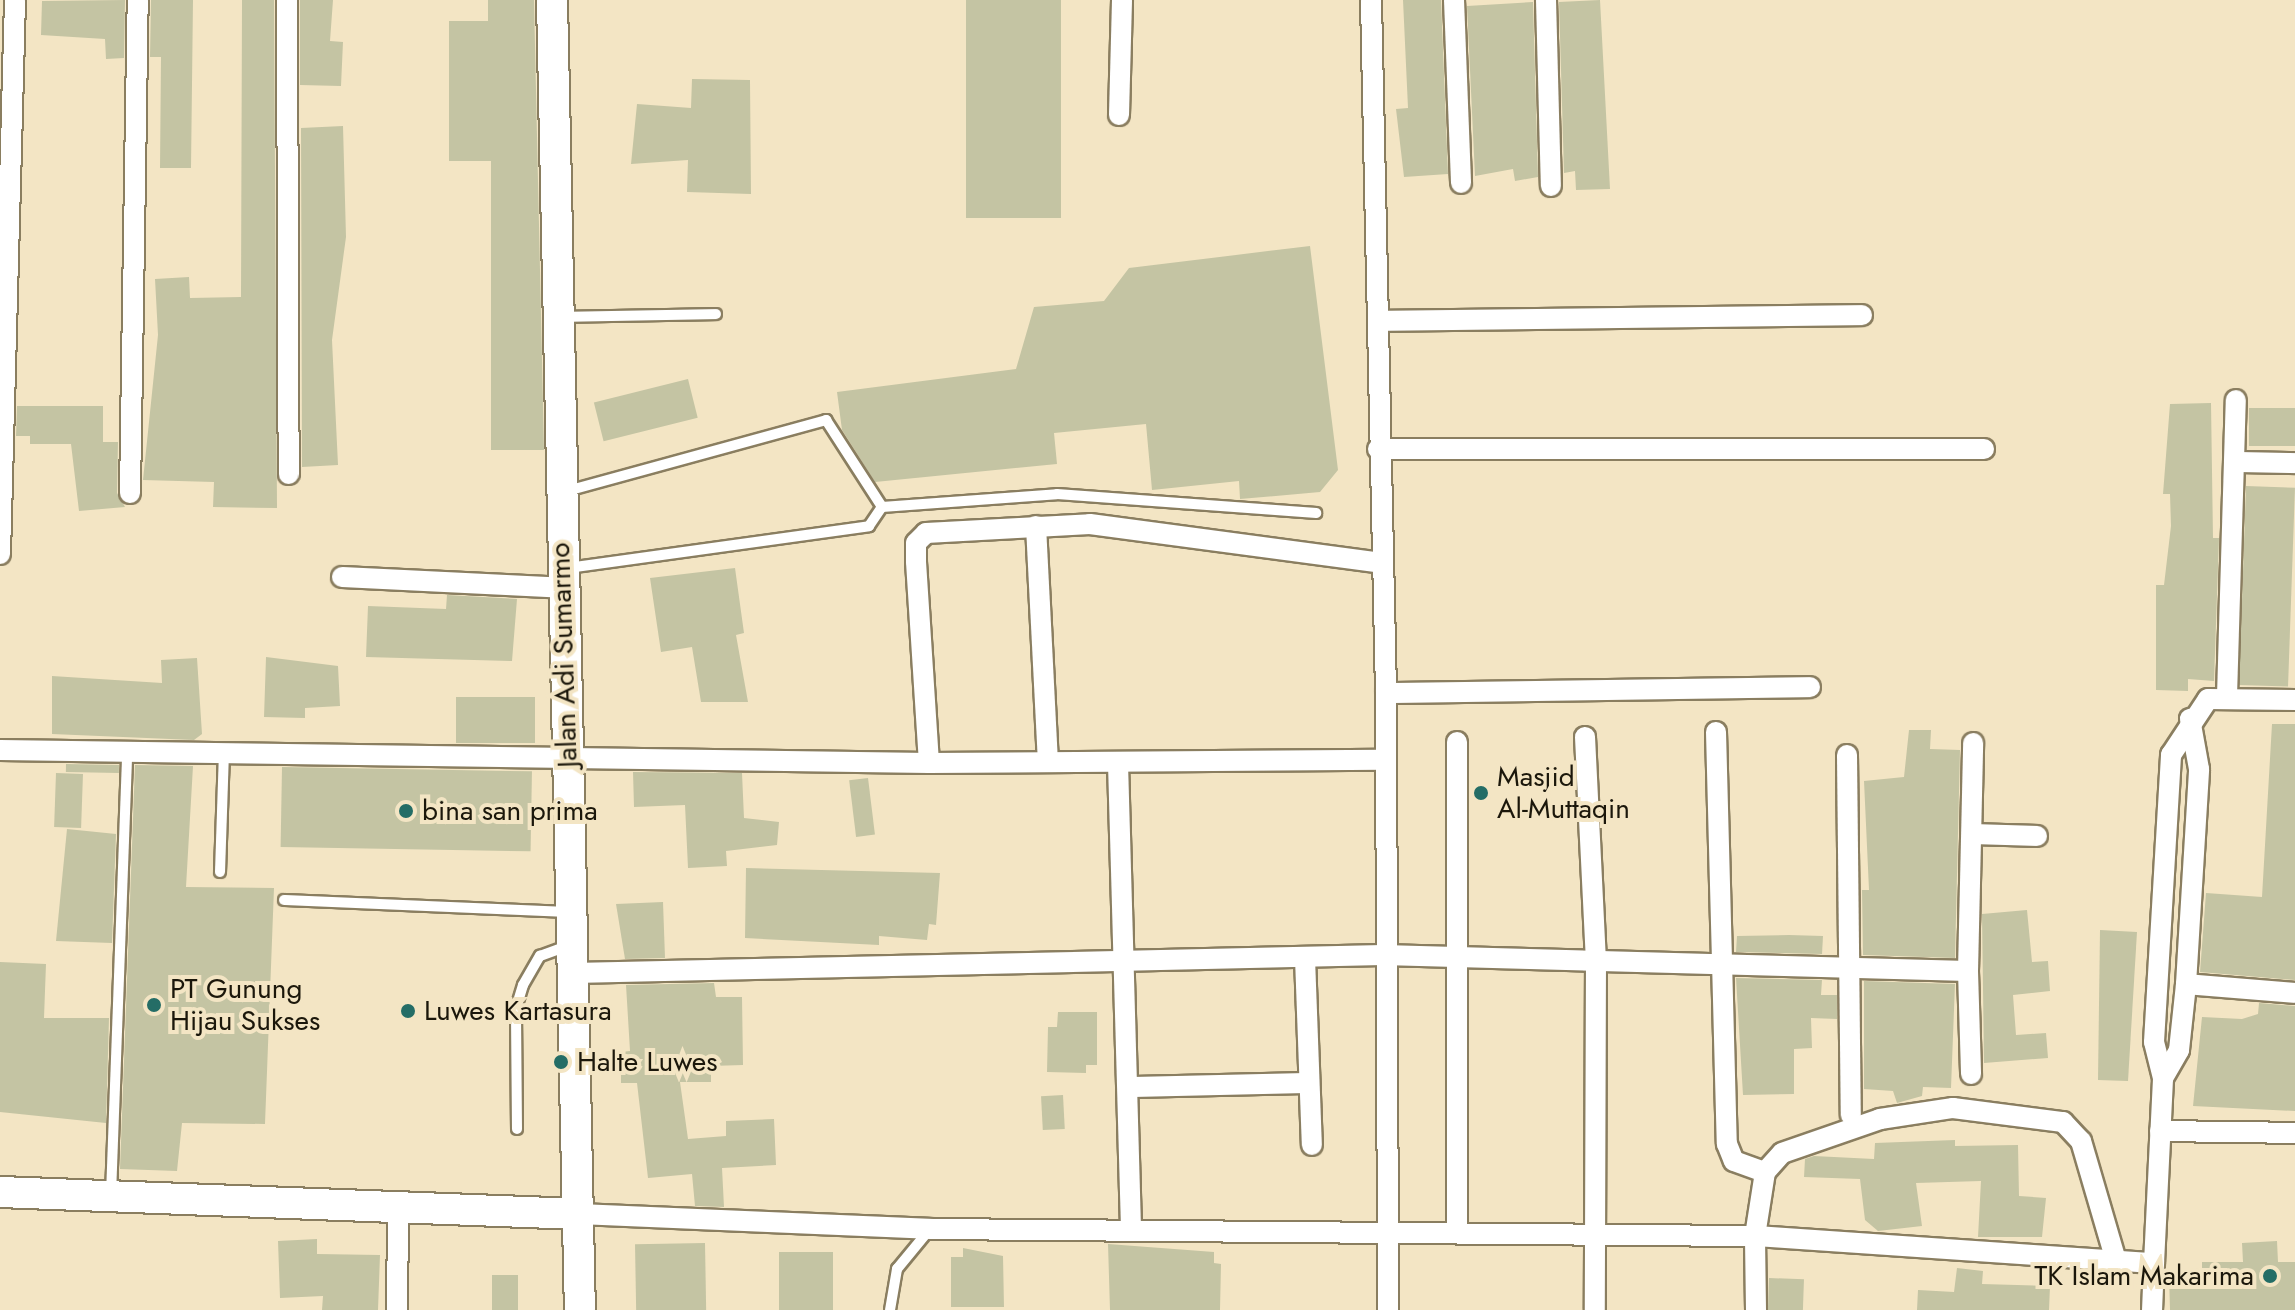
<!DOCTYPE html>
<html>
<head>
<meta charset="utf-8">
<style>
  body { margin:0 }
  #map { position:relative; width:2295px; height:1310px; overflow:hidden; background:#f3e5c4; font-family:Jost,sans-serif }
  div>[style] { position:absolute }
  [style*='--x'] { left:calc(var(--x)*1px); top:calc(var(--y)*1px); width:calc(var(--w)*1px); rotate:calc(var(--a)*1deg) }
  .building>* { inset:0; background:#c4c4a3; transform-origin:0 0 }
  .roads { filter:drop-shadow(2px 0 #8a7e60) drop-shadow(-2px 0 #8a7e60) drop-shadow(0 2px #8a7e60) drop-shadow(0 -2px #8a7e60) }
  .lane>* { height:10px; margin:-5px; padding:0 5px; transform-origin:5px; border-radius:5px; background:#fff }
  .street>* { height:20px; margin:-10px; padding:0 10px; transform-origin:10px; border-radius:10px; background:#fff }
  .secondary>* { height:30px; margin:-15px; padding:0 15px; transform-origin:15px; border-radius:15px; background:#fff }
  .dots>* { width:22px; height:22px; translate:-50% -50%; box-sizing:border-box; border:4px solid #f3e5c4; border-radius:50% }
  span { translate:-50% -50%; white-space:nowrap; text-align:center; line-height:1.15; -webkit-text-stroke:8px #f3e5c4; paint-order:stroke }
  .street-label { font-size:28px; color:#1b170b }
  .poi-label { font-size:28px; color:#1b170b }
  .left { translate:0 -50%; text-align:left }
  .right { translate:-100% -50%; text-align:right }
</style>
</head>
<body>
<div id="map">
  <div class="building">
    <i style="clip-path:polygon(125px 0,124px 58px,106px 59px,105px 39px,41px 35px,42px 1px)"></i>
    <i style="clip-path:polygon(151px 0,193px 0,191px 168px,160px 168px,161px 57px,150px 57px)"></i>
    <i style="clip-path:polygon(242px 0,274px 0,277px 508px,213px 507px,214px 482px,143px 480px,158px 335px,155px 279px,189px 277px,190px 298px,241px 297px)"></i>
    <i style="clip-path:polygon(300px 0,333px 0,330px 41px,343px 42px,341px 86px,300px 85px)"></i>
    <i style="clip-path:polygon(488px 0,534px 0,544px 450px,491px 450px,491px 161px,449px 161px,449px 21px,488px 21px)"></i>
    <i style="left:966px;top:0;width:95px;height:218px"></i>
    <i style="clip-path:polygon(1403px 0,1441px 0,1448px 174px,1404px 177px,1396px 109px,1408px 108px)"></i>
    <i style="clip-path:polygon(1600px 0,1610px 189px,1576px 190px,1575px 171px,1564px 173px,1559px 2px)"></i>
    <i style="clip-path:polygon(1533px 2px,1538px 177px,1515px 181px,1513px 169px,1475px 176px,1467px 6px)"></i>
    <i style="clip-path:polygon(692px 79px,750px 80px,751px 194px,687px 192px,688px 160px,631px 164px,637px 104px,691px 108px)"></i>
    <i style="clip-path:polygon(343px 126px,346px 237px,332px 340px,338px 465px,302px 467px,301px 128px)"></i>
    <i style="clip-path:polygon(1310px 246px,1338px 470px,1320px 492px,1240px 499px,1239px 481px,1152px 490px,1146px 424px,1054px 433px,1057px 464px,875px 482px,842px 430px,837px 392px,1016px 369px,1034px 307px,1104px 301px,1129px 268px)"></i>
    <i style="left:688px;top:379px;width:40px;height:97px;rotate:76deg"></i>
    <i style="clip-path:polygon(2211px 403px,2213px 538px,2219px 538px,2214px 681px,2188px 679px,2188px 691px,2156px 690px,2156px 585px,2164px 585px,2171px 526px,2170px 494px,2163px 494px,2170px 404px)"></i>
    <i style="clip-path:polygon(17px 406px,103px 406px,103px 442px,118px 442px,117px 493px,125px 507px,79px 511px,71px 444px,30px 444px,30px 436px,16px 436px)"></i>
    <i style="left:2295px;top:408px;width:38px;height:46px;rotate:90deg"></i>
    <i style="left:2246px;top:486px;width:49px;height:199px;rotate:2deg"></i>
    <i style="clip-path:polygon(735px 568px,744px 633px,736px 635px,748px 702px,701px 702px,692px 647px,661px 652px,650px 578px)"></i>
    <i style="clip-path:polygon(447px 595px,517px 599px,512px 661px,366px 657px,368px 606px,446px 609px)"></i>
    <i style="clip-path:polygon(266px 657px,338px 666px,340px 706px,305px 708px,305px 718px,264px 717px)"></i>
    <i style="clip-path:polygon(197px 658px,202px 734px,194px 740px,52px 734px,52px 676px,162px 683px,161px 660px)"></i>
    <i style="left:456px;top:697px;width:79px;height:46px"></i>
    <i style="clip-path:polygon(2272px 724px,2295px 724px,2295px 980px,2200px 972px,2206px 893px,2262px 897px)"></i>
    <i style="clip-path:polygon(1909px 730px,1931px 730px,1930px 749px,1960px 750px,1955px 958px,1863px 955px,1862px 890px,1869px 890px,1864px 781px,1904px 777px)"></i>
    <i style="left:66px;top:764px;width:53px;height:8px;rotate:1deg"></i>
    <i style="clip-path:polygon(135px 765px,193px 766px,186px 887px,274px 888px,265px 1124px,182px 1123px,177px 1171px,120px 1169px)"></i>
    <i style="left:282px;top:767px;width:250px;height:80px;rotate:1deg"></i>
    <i style="clip-path:polygon(633px 772px,742px 773px,744px 818px,779px 822px,777px 845px,726px 851px,727px 866px,688px 868px,685px 805px,634px 807px)"></i>
    <i style="left:56px;top:773px;width:27px;height:54px;rotate:2deg"></i>
    <i style="left:868px;top:778px;width:57px;height:19px;rotate:83deg"></i>
    <i style="clip-path:polygon(67px 829px,116px 834px,112px 943px,56px 941px)"></i>
    <i style="clip-path:polygon(746px 868px,940px 873px,936px 925px,929px 924px,927px 940px,879px 936px,879px 945px,745px 938px)"></i>
    <i style="clip-path:polygon(663px 902px,665px 958px,625px 959px,616px 904px)"></i>
    <i style="clip-path:polygon(2027px 910px,2032px 962px,2048px 961px,2050px 991px,2013px 995px,2016px 1035px,2046px 1033px,2048px 1058px,1984px 1063px,1982px 914px)"></i>
    <i style="clip-path:polygon(2100px 930px,2137px 932px,2128px 1081px,2098px 1080px)"></i>
    <i style="clip-path:polygon(1789px 935px,1823px 936px,1822px 954px,1736px 952px,1737px 936px)"></i>
    <i style="clip-path:polygon(0 962px,46px 964px,44px 1018px,109px 1018px,106px 1123px,0 1112px)"></i>
    <i style="clip-path:polygon(1736px 978px,1822px 980px,1821px 995px,1837px 995px,1837px 1019px,1811px 1018px,1812px 1048px,1794px 1049px,1794px 1094px,1743px 1095px)"></i>
    <i style="clip-path:polygon(1864px 981px,1955px 984px,1951px 1088px,1923px 1087px,1922px 1096px,1897px 1103px,1893px 1091px,1864px 1089px)"></i>
    <i style="clip-path:polygon(714px 983px,716px 997px,742px 997px,743px 1065px,711px 1066px,711px 1082px,680px 1082px,688px 1139px,726px 1136px,726px 1121px,774px 1119px,776px 1165px,722px 1168px,724px 1207px,695px 1206px,692px 1174px,648px 1178px,637px 1083px,621px 1083px,621px 1052px,630px 1051px,626px 985px)"></i>
    <i style="clip-path:polygon(2259px 1003px,2295px 1006px,2295px 1111px,2193px 1106px,2202px 1017px,2242px 1019px,2258px 1014px)"></i>
    <i style="clip-path:polygon(1058px 1012px,1097px 1012px,1097px 1065px,1086px 1065px,1086px 1073px,1047px 1072px,1048px 1027px,1057px 1027px)"></i>
    <i style="left:1063px;top:1095px;width:34px;height:22px;rotate:87deg"></i>
    <i style="clip-path:polygon(1955px 1140px,1955px 1146px,2018px 1145px,2019px 1196px,2046px 1198px,2042px 1237px,1978px 1237px,1981px 1181px,1916px 1183px,1922px 1226px,1878px 1231px,1865px 1220px,1860px 1179px,1804px 1177px,1805px 1159px,1814px 1156px,1874px 1159px,1875px 1143px)"></i>
    <i style="clip-path:polygon(317px 1239px,317px 1254px,380px 1255px,378px 1310px,322px 1310px,323px 1296px,280px 1298px,278px 1241px)"></i>
    <i style="clip-path:polygon(2277px 1241px,2278px 1262px,2295px 1262px,2295px 1310px,2170px 1310px,2169px 1274px,2202px 1274px,2202px 1262px,2243px 1262px,2242px 1243px)"></i>
    <i style="left:705px;top:1243px;width:67px;height:70px;rotate:89deg"></i>
    <i style="clip-path:polygon(1108px 1244px,1214px 1252px,1214px 1263px,1221px 1264px,1220px 1310px,1110px 1310px)"></i>
    <i style="clip-path:polygon(963px 1248px,1003px 1256px,1004px 1307px,951px 1307px,951px 1257px,963px 1257px)"></i>
    <i style="left:833px;top:1252px;width:58px;height:54px;rotate:90deg"></i>
    <i style="clip-path:polygon(1957px 1268px,1983px 1271px,1982px 1284px,2050px 1286px,2049px 1310px,1917px 1310px,1918px 1290px,1954px 1292px)"></i>
    <i style="left:492px;top:1275px;width:26px;height:35px"></i>
    <i style="left:1769px;top:1278px;width:35px;height:32px;rotate:2deg"></i>
  </div>
  <div class="roads">
    <div class="lane">
      <i style="--x:562;--y:317;--w:154;--a:-1.1"></i>
      <i style="--x:567;--y:491;--w:269;--a:-15.3"></i>
      <i style="--x:826;--y:420;--w:103;--a:57.2"></i>
      <i style="--x:568;--y:568;--w:304;--a:-7.9"></i>
      <i style="--x:869;--y:526;--w:23;--a:-56"></i>
      <i style="--x:882;--y:507;--w:175;--a:-4.2"></i>
      <i style="--x:1057;--y:494;--w:260;--a:4.2"></i>
      <i style="--x:220;--y:872;--w:118;--a:-88.1"></i>
      <i style="--x:284;--y:900;--w:285;--a:2.4"></i>
      <i style="--x:517;--y:1129;--w:121;--a:-90.5"></i>
      <i style="--x:516;--y:1008;--w:24;--a:-73"></i>
      <i style="--x:523;--y:985;--w:34;--a:-60"></i>
      <i style="--x:540;--y:956;--w:32;--a:-20"></i>
      <i style="--x:111;--y:1195;--w:443;--a:-87.9"></i>
      <i style="--x:890;--y:1310;--w:42;--a:-80.3"></i>
      <i style="--x:897;--y:1269;--w:52;--a:-50.5"></i>
    </div>
    <div class="street">
      <i style="--x:287;--y:0;--w:474;--a:89.8"></i>
      <i style="--x:1371;--y:0;--w:693;--a:88.76"></i>
      <i style="--x:1386;--y:693;--w:617;--a:89.81"></i>
      <i style="--x:1454;--y:0;--w:183;--a:87.8"></i>
      <i style="--x:1546;--y:0;--w:186;--a:88.5"></i>
      <i style="--x:1119;--y:115;--w:115;--a:-88.5"></i>
      <i style="--x:1379;--y:321;--w:483;--a:-0.7"></i>
      <i style="--x:1378;--y:449;--w:606;--a:0"></i>
      <i style="--x:2236;--y:462;--w:59;--a:1"></i>
      <i style="--x:130;--y:493;--w:493;--a:-89.1"></i>
      <i style="--x:1036;--y:526;--w:235;--a:87.1"></i>
      <i style="--x:0;--y:554;--w:554;--a:-88.45"></i>
      <i style="--x:342;--y:577;--w:221;--a:2.8"></i>
      <i style="--x:1386;--y:693;--w:424;--a:-0.8"></i>
      <i style="--x:2227;--y:696;--w:296;--a:-88.3"></i>
      <i style="--x:1716;--y:732;--w:412;--a:88.5"></i>
      <i style="--x:1727;--y:1144;--w:18;--a:68"></i>
      <i style="--x:1734;--y:1161;--w:33;--a:20"></i>
      <i style="--x:1585;--y:737;--w:223;--a:87.2"></i>
      <i style="--x:1596;--y:960;--w:350;--a:90.2"></i>
      <i style="--x:0;--y:750;--w:929;--a:0.8"></i>
      <i style="--x:929;--y:763;--w:454;--a:-0.4"></i>
      <i style="--x:1847;--y:755;--w:360;--a:89.4"></i>
      <i style="--x:929;--y:763;--w:202;--a:-93.7"></i>
      <i style="--x:916;--y:561;--w:18;--a:-90"></i>
      <i style="--x:916;--y:543;--w:14;--a:-45"></i>
      <i style="--x:926;--y:533;--w:164;--a:-3.1"></i>
      <i style="--x:1090;--y:524;--w:294;--a:7.6"></i>
      <i style="--x:1118;--y:763;--w:463;--a:88.4"></i>
      <i style="--x:1974;--y:834;--w:63;--a:1.8"></i>
      <i style="--x:1305;--y:958;--w:187;--a:87.9"></i>
      <i style="--x:1968;--y:971;--w:228;--a:-88.7"></i>
      <i style="--x:573;--y:973;--w:810;--a:-1.27"></i>
      <i style="--x:1383;--y:955;--w:585;--a:1.57"></i>
      <i style="--x:1968;--y:971;--w:103;--a:88.3"></i>
      <i style="--x:2186;--y:984;--w:109;--a:4.7"></i>
      <i style="--x:2163;--y:1078;--w:32;--a:-60"></i>
      <i style="--x:2179;--y:1050;--w:66;--a:-83.9"></i>
      <i style="--x:2186;--y:984;--w:215;--a:-86.5"></i>
      <i style="--x:2199;--y:769;--w:51;--a:-100.2"></i>
      <i style="--x:1132;--y:1087;--w:175;--a:-1.3"></i>
      <i style="--x:2160;--y:1131;--w:135;--a:0.8"></i>
      <i style="--x:577;--y:1214;--w:353;--a:2.4"></i>
      <i style="--x:930;--y:1229;--w:825;--a:0.49"></i>
      <i style="--x:1755;--y:1236;--w:400;--a:3.9"></i>
      <i style="--x:2154;--y:1263;--w:47;--a:92.4"></i>
      <i style="--x:1457;--y:1230;--w:488;--a:-90"></i>
      <i style="--x:2154;--y:1263;--w:185;--a:-87.2"></i>
      <i style="--x:2163;--y:1078;--w:37;--a:-104"></i>
      <i style="--x:2154;--y:1042;--w:288;--a:-86.6"></i>
      <i style="--x:2171;--y:755;--w:67;--a:-56.5"></i>
      <i style="--x:2208;--y:699;--w:87;--a:0.7"></i>
      <i style="--x:397;--y:1310;--w:100;--a:-89.4"></i>
      <i style="--x:1756;--y:1310;--w:74;--a:-90.8"></i>
      <i style="--x:1755;--y:1236;--w:65;--a:-81.1"></i>
      <i style="--x:1765;--y:1172;--w:25;--a:-48"></i>
      <i style="--x:1782;--y:1153;--w:104;--a:-19.1"></i>
      <i style="--x:1880;--y:1119;--w:74;--a:-8.6"></i>
      <i style="--x:1953;--y:1108;--w:111;--a:7.3"></i>
      <i style="--x:2063;--y:1122;--w:26;--a:47"></i>
      <i style="--x:2081;--y:1141;--w:125;--a:73.7"></i>
    </div>
    <div class="secondary">
      <i style="--x:552;--y:0;--w:1310;--a:88.78"></i>
      <i style="--x:0;--y:1192;--w:577;--a:2.18"></i>
    </div>
  </div>
  <div class="dots">
    <i style="left:1481px;top:793px;background:#246d66"></i>
    <i style="left:406px;top:811px;background:#246d66"></i>
    <i style="left:154px;top:1005px;background:#246d66"></i>
    <i style="left:408px;top:1011px;background:#246d66"></i>
    <i style="left:561px;top:1062px;background:#246d66"></i>
    <i style="left:2270px;top:1276px;background:#246d66"></i>
  </div>
  <div class="street-label">
    <span style="left:564px;top:655px;rotate:-92deg">Jalan Adi Sumarmo</span>
  </div>
  <div class="poi-label">
    <span class="left" style="left:1497px;top:793px">Masjid<br>Al-Muttaqin</span>
    <span class="left" style="left:422px;top:811px">bina san prima</span>
    <span class="left" style="left:170px;top:1005px">PT Gunung<br>Hijau Sukses</span>
    <span class="left" style="left:424px;top:1011px">Luwes Kartasura</span>
    <span class="left" style="left:577px;top:1062px">Halte Luwes</span>
    <span class="right" style="left:2254px;top:1276px">TK Islam Makarima</span>
  </div>
</div>
</body>
</html>
